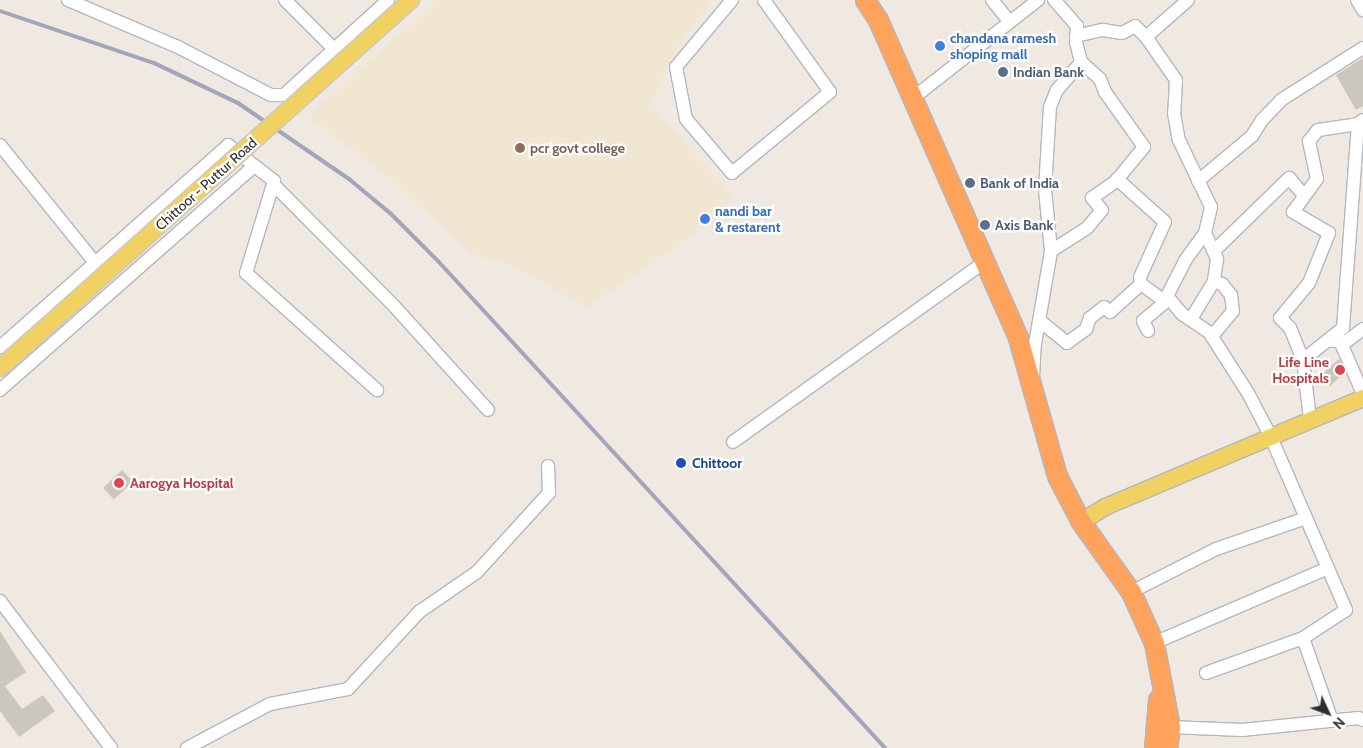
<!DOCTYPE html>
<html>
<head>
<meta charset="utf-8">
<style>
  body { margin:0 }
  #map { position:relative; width:1363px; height:748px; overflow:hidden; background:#efe9e1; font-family:Cabin,sans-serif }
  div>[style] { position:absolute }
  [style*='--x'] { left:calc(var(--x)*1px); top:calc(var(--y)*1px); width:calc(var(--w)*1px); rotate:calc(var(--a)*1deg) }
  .education>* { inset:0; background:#f0e6d1 }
  .building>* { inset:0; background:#cbc7bf; transform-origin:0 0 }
  .roads { filter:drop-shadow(1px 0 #b4b7c1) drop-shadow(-1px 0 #b4b7c1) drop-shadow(0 1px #b4b7c1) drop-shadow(0 -1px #b4b7c1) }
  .minor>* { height:12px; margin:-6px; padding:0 6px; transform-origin:6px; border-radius:6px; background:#fff }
  .major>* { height:16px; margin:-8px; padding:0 8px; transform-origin:8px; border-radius:8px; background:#f2d163 }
  .highway>* { height:19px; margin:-9.5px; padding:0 9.5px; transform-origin:9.5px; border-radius:9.5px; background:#ffa35c }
  .rail>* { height:4px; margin:-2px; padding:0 2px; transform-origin:2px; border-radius:2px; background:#a3a6b8 }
  .bridges { filter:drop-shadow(1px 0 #c9c9c9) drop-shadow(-1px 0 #c9c9c9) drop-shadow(0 1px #c9c9c9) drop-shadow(0 -1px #c9c9c9) }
  .major-bridge>* { height:16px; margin:-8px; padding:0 8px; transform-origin:8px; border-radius:8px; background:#f2d163 }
  .dots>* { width:14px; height:14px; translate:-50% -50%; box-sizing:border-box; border:2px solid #fff; border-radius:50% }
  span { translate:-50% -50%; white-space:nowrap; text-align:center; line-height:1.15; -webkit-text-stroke:4.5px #fff; paint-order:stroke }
  .shop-label { font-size:14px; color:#366cbe; font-weight:700 }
  .left { translate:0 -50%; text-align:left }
  .service-label { font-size:14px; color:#4e5e75; font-weight:700 }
  .education-label { font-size:14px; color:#785e54; font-weight:700 }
  .street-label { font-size:14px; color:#2e2e2e }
  .health-label { font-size:14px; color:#be3a42; font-weight:700 }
  .right { translate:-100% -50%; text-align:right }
  .transit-label { font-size:14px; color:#164399; font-weight:700 }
  .north { position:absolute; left:1303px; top:688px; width:50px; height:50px; -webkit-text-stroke:4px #fff; paint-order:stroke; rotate:133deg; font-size:14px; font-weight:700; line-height:20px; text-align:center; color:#2e2e2e }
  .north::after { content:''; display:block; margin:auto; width:18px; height:22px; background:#2e2e2e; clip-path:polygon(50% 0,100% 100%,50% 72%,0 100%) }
</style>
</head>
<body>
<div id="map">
  <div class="education">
    <i style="clip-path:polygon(438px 0,713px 0,677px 48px,651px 104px,734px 198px,706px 226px,588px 307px,509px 265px,472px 254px,392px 180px,308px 116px)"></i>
  </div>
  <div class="building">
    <i style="clip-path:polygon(1363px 58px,1363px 106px,1356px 110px,1336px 75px)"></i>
    <i style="clip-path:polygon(1339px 359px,1345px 372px,1330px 386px,1321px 375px)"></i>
    <i style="left:122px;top:470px;width:16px;height:26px;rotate:47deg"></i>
    <i style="clip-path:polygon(0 631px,26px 672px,5px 686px,22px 709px,43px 695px,55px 711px,19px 737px,0 711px)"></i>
  </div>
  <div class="roads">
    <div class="minor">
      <i style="--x:68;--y:0;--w:117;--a:23.1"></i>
      <i style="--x:176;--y:46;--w:107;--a:27.3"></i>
      <i style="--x:271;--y:95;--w:13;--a:0"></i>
      <i style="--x:284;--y:95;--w:141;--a:-42.4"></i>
      <i style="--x:285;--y:0;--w:71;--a:45"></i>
      <i style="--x:732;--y:0;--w:87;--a:129.9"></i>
      <i style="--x:676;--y:67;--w:53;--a:79.1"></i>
      <i style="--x:686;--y:119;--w:71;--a:49.6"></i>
      <i style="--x:732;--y:173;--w:127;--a:-39.6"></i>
      <i style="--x:830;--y:92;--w:113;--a:-125.7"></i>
      <i style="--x:992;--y:0;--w:28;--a:51"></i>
      <i style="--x:1357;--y:0;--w:12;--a:59"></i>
      <i style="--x:1076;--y:36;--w:28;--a:-13"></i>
      <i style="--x:1103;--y:30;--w:19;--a:9"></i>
      <i style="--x:1122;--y:33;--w:15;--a:-28"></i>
      <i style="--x:1135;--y:26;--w:16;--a:45"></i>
      <i style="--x:1146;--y:37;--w:56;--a:-41.4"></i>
      <i style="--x:1146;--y:37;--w:52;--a:55.1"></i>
      <i style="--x:1176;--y:80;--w:33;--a:93"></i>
      <i style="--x:1174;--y:113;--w:27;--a:80"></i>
      <i style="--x:1179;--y:140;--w:74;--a:64.5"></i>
      <i style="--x:1211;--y:207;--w:27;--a:103"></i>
      <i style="--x:1205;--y:233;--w:34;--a:126"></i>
      <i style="--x:1185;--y:261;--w:48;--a:117.1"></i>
      <i style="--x:1163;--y:304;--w:26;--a:140"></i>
      <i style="--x:1143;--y:321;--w:11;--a:63"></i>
      <i style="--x:913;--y:98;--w:159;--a:-38.1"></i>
      <i style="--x:0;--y:145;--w:153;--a:51.1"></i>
      <i style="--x:1117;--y:179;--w:64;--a:41.9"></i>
      <i style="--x:1165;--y:222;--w:60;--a:114.4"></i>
      <i style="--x:1140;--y:277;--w:7;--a:82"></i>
      <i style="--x:274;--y:181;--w:96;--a:106.9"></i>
      <i style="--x:246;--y:273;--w:176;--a:41.8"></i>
      <i style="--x:1198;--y:181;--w:70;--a:-39.8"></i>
      <i style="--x:1252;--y:136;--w:19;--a:-58"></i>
      <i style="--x:1262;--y:120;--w:28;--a:-46"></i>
      <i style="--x:1281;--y:100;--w:97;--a:-32.4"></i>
      <i style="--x:1205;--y:233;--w:29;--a:65"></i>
      <i style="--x:1217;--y:259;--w:22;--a:98"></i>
      <i style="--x:1051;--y:251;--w:43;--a:-32.6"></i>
      <i style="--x:1087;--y:228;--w:23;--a:-50"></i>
      <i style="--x:1102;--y:210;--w:16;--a:-130"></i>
      <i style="--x:1092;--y:198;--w:29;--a:-35"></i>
      <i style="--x:1116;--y:181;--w:44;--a:-50.5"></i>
      <i style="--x:1144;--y:147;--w:67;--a:-125.3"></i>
      <i style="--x:1105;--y:92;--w:14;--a:-111"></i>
      <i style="--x:1100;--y:79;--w:25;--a:-138"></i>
      <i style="--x:1214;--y:251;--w:105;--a:-44.2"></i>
      <i style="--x:1289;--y:178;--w:23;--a:49"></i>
      <i style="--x:1167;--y:296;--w:23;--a:50"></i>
      <i style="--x:1182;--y:314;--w:32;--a:34"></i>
      <i style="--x:1209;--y:332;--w:72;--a:57.4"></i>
      <i style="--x:1248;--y:393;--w:47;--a:62.4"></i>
      <i style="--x:1270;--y:435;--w:191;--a:66.5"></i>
      <i style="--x:1346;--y:610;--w:51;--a:146.9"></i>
      <i style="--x:1303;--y:638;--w:88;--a:70.7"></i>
      <i style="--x:1191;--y:319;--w:44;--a:-58.8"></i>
      <i style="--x:1214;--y:281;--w:9;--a:21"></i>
      <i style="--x:1222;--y:284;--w:14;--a:51"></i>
      <i style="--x:1231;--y:295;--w:16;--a:83"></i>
      <i style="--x:1233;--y:311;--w:33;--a:130"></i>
      <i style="--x:1040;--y:321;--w:35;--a:39"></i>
      <i style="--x:1067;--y:343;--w:24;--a:-36"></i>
      <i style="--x:1086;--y:329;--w:12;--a:-70"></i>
      <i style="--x:1090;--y:318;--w:18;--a:-38"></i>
      <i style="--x:1104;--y:307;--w:8;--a:40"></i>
      <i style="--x:1110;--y:312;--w:42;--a:-42.1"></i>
      <i style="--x:1141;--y:284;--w:29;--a:36"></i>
      <i style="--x:1332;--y:341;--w:15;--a:0"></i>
      <i style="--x:1347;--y:341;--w:20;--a:-37"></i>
      <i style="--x:1340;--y:341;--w:58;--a:66.5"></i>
      <i style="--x:0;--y:347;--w:305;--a:-41.5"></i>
      <i style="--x:228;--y:145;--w:58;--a:38"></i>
      <i style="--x:274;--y:181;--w:4;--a:90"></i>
      <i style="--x:274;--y:185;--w:170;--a:45.2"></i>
      <i style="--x:394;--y:306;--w:140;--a:47.9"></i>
      <i style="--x:1303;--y:360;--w:35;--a:-112"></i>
      <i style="--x:1290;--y:328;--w:14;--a:-135"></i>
      <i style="--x:1280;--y:318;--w:45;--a:-50.4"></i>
      <i style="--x:1309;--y:283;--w:54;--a:-68.2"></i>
      <i style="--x:1329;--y:233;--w:42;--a:-149.7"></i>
      <i style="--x:1293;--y:212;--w:41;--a:-54"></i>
      <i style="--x:1317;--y:179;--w:39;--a:-102"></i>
      <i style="--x:1309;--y:141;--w:14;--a:-51"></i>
      <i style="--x:1318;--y:130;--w:40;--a:-8.5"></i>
      <i style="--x:1033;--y:378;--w:34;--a:-87"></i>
      <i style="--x:1035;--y:344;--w:94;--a:-80.2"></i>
      <i style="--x:1051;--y:251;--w:61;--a:-95.6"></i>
      <i style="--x:1045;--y:190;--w:83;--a:-86.6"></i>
      <i style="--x:1050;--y:107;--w:18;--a:-68"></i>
      <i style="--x:1057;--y:90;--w:37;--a:-49"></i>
      <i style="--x:1081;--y:62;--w:21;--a:-104"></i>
      <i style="--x:1076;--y:42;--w:16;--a:-86"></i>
      <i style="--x:1077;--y:26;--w:35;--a:-131"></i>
      <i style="--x:0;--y:390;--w:337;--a:-41.4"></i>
      <i style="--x:1310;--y:419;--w:59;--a:-96.8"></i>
      <i style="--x:1303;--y:360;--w:51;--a:-38.7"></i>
      <i style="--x:1343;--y:328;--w:205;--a:-85.8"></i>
      <i style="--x:1358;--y:124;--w:6;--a:-39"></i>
      <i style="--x:733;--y:442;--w:309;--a:-35.6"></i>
      <i style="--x:1131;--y:592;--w:95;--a:-26.8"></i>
      <i style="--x:1216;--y:549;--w:95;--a:-19"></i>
      <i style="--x:0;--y:601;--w:184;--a:52.9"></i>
      <i style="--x:1154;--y:643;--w:189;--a:-23.3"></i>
      <i style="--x:1206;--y:673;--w:103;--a:-19.8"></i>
      <i style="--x:1170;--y:727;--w:72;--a:2.4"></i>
      <i style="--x:1242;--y:730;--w:117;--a:-5.9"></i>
      <i style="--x:1358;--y:718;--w:5;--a:22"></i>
      <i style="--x:187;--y:748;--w:94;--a:-27.9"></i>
      <i style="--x:270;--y:704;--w:79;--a:-10.9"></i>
      <i style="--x:348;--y:689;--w:105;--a:-47.3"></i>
      <i style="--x:419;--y:612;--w:70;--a:-34.6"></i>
      <i style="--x:477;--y:572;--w:107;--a:-47.7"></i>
      <i style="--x:549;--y:493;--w:27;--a:-92"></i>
    </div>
    <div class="major">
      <i style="--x:1081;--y:522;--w:28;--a:-32"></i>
      <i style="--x:1105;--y:507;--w:280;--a:-22.9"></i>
    </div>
    <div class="highway">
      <i style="--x:865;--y:0;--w:24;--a:57"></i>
      <i style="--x:878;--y:20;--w:347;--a:66.2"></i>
      <i style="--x:1018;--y:338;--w:143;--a:74.2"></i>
      <i style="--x:1057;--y:476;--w:52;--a:62.4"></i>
      <i style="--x:1081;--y:522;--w:86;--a:54.5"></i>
      <i style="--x:1131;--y:592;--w:56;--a:65.7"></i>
      <i style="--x:1154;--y:643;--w:86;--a:79.2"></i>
      <i style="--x:1170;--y:727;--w:21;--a:98"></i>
      <i style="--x:1154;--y:748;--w:49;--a:-85.3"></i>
    </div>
  </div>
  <div class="rail">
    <i style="--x:0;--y:11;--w:163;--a:18.7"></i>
    <i style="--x:154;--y:63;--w:93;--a:25.5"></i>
    <i style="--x:238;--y:103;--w:135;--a:34.4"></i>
    <i style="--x:349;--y:179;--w:53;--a:39.7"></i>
    <i style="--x:390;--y:213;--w:68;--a:45"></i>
    <i style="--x:438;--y:261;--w:661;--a:47.45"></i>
  </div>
  <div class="bridges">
    <div class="major-bridge">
      <i style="--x:0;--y:368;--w:552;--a:-41.84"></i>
    </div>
  </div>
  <div class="dots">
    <i style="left:940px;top:46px;background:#3f7fe0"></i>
    <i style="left:1003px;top:72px;background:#5c6f8a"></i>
    <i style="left:520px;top:148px;background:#8d6e63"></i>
    <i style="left:970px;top:183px;background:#5c6f8a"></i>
    <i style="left:705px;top:219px;background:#3f7fe0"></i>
    <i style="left:985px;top:225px;background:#5c6f8a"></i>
    <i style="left:1340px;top:370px;background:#e0444e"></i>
    <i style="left:681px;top:463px;background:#1a4fb4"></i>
    <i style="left:119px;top:483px;background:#e0444e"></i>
  </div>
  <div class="shop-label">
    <span class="left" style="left:950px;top:46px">chandana ramesh<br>shoping mall</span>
    <span class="left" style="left:715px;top:219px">nandi bar<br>&amp; restarent</span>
  </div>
  <div class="service-label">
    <span class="left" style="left:1013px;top:72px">Indian Bank</span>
    <span class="left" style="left:980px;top:183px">Bank of India</span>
    <span class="left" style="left:995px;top:225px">Axis Bank</span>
  </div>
  <div class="education-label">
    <span class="left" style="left:530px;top:148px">pcr govt college</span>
  </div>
  <div class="street-label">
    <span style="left:206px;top:184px;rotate:-42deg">Chittoor - Puttur Road</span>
  </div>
  <div class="health-label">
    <span class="right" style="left:1329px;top:370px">Life Line<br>Hospitals</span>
    <span class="left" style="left:130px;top:483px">Aarogya Hospital</span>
  </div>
  <div class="transit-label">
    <span class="left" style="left:692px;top:463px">Chittoor</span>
  </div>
  <div class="north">N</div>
</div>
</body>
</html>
